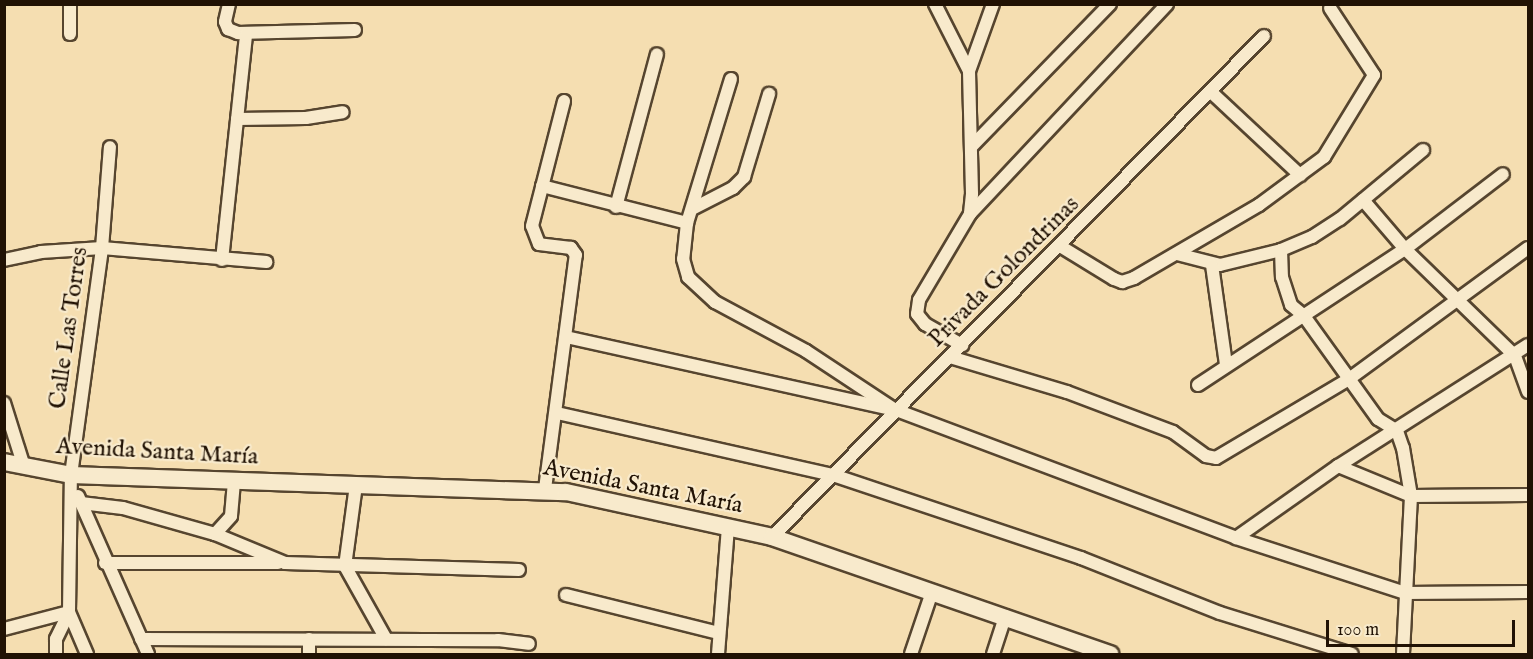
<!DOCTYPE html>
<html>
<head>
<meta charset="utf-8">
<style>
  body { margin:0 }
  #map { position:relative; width:1533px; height:659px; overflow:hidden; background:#f5deb1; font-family:"IM FELL English",serif }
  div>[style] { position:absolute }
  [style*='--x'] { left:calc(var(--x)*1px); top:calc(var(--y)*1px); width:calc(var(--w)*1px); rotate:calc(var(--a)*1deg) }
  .roads { filter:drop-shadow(2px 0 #56452f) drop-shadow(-2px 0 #56452f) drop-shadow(0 2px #56452f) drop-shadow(0 -2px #56452f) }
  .street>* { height:12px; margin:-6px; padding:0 6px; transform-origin:6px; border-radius:6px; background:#f8eacc }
  .secondary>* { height:16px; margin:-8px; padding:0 8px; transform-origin:8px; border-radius:8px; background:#f8eacc }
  span { translate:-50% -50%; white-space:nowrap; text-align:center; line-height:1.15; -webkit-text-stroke:4.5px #f8eacc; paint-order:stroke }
  .street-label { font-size:24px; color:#211204 }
  .frame { position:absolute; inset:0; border:6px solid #211204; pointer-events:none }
  .scale { position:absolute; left:1326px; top:620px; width:189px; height:27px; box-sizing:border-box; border:3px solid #211204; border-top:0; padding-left:8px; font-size:18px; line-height:21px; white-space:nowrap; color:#211204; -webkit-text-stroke:4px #f8eacc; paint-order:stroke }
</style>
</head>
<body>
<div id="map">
  <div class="roads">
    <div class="street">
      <i style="--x:229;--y:4;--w:18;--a:103"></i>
      <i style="--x:225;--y:22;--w:8;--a:67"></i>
      <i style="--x:228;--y:29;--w:11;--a:22"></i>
      <i style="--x:238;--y:33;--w:117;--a:-1.5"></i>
      <i style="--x:935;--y:4;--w:75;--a:63.1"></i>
      <i style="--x:969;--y:71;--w:123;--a:88.6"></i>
      <i style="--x:972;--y:194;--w:20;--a:96"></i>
      <i style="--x:970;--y:214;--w:100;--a:120.7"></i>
      <i style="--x:919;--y:300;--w:14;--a:98"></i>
      <i style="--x:917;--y:314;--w:13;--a:51"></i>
      <i style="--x:925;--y:324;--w:43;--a:29.6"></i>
      <i style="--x:70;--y:34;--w:30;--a:-90"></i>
      <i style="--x:969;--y:71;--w:71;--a:-70.3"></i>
      <i style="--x:731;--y:79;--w:151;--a:107"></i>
      <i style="--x:687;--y:223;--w:36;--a:96"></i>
      <i style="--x:683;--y:259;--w:19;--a:74"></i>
      <i style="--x:688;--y:277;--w:37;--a:43"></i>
      <i style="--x:715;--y:302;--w:103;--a:28.3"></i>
      <i style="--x:806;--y:351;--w:103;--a:33.5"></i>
      <i style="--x:1211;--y:92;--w:122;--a:43"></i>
      <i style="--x:237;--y:119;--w:69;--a:-0.8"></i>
      <i style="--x:306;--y:118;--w:37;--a:-9"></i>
      <i style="--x:972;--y:146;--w:198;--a:-45.8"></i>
      <i style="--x:542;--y:186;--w:150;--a:14.3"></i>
      <i style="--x:1363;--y:200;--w:65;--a:49.4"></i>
      <i style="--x:1405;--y:249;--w:153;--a:44.2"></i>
      <i style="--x:1515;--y:356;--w:38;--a:70"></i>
      <i style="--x:616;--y:207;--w:158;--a:-75"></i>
      <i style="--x:694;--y:208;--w:44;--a:-27.1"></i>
      <i style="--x:733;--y:188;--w:16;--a:-45"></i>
      <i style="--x:744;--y:177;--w:87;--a:-73.2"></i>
      <i style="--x:970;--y:214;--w:288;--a:-46.8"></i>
      <i style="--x:1060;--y:246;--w:63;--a:31.4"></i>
      <i style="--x:1114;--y:279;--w:9;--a:21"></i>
      <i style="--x:1122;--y:282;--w:13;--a:-18"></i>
      <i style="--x:1134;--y:278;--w:145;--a:-30.3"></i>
      <i style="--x:1259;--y:205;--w:81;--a:-36.4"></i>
      <i style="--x:1324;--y:157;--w:96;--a:-58.6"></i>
      <i style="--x:1374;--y:75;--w:80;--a:-123.3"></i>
      <i style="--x:1281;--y:250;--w:27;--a:88"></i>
      <i style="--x:1282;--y:277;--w:29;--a:72"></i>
      <i style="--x:1291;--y:305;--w:17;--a:40"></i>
      <i style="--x:1304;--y:316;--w:127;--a:54.3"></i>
      <i style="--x:1378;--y:419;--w:22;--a:32"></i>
      <i style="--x:1397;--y:431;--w:18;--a:71"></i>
      <i style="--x:1403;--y:448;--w:49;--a:80.5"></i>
      <i style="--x:1411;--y:496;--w:158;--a:92.9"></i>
      <i style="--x:1177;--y:254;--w:44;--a:14.3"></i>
      <i style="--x:1220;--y:265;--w:63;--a:-13.8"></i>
      <i style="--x:1281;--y:250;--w:34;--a:-23"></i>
      <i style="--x:1312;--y:237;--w:33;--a:-33"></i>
      <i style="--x:1340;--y:219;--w:108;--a:-39.7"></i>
      <i style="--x:4;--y:260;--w:38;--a:-12"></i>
      <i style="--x:41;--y:252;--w:61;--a:-3.8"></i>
      <i style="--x:102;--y:248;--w:165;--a:4.9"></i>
      <i style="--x:222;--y:260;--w:227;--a:-83.9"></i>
      <i style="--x:1212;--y:265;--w:101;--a:82"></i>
      <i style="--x:566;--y:337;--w:338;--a:12.5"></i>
      <i style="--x:896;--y:410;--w:363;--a:20.6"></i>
      <i style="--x:1236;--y:538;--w:178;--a:18"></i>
      <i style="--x:1405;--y:593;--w:123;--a:-0.5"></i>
      <i style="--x:950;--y:357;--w:122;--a:16.7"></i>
      <i style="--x:1067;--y:392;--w:113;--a:20.7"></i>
      <i style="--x:1173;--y:432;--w:41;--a:36"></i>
      <i style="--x:1206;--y:456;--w:10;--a:11"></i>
      <i style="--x:1216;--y:458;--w:155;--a:-30.7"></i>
      <i style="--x:1349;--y:379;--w:222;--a:-36.2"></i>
      <i style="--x:1198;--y:385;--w:248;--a:-33.3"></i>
      <i style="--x:1405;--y:249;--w:123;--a:-37.4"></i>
      <i style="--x:4;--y:403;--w:67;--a:72.6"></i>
      <i style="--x:557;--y:413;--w:283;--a:12.7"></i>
      <i style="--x:833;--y:475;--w:262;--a:18.5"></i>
      <i style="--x:1081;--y:558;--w:149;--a:21.6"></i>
      <i style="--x:1220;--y:613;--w:138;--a:17.3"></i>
      <i style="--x:1338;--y:466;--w:79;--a:22.3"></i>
      <i style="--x:1411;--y:496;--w:117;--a:-0.5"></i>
      <i style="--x:356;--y:485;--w:82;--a:97.7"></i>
      <i style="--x:345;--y:566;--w:84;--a:60.7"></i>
      <i style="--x:545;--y:489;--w:236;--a:-82.5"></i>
      <i style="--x:576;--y:255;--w:9;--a:-126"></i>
      <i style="--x:571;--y:248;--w:32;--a:-173"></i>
      <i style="--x:539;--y:244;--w:19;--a:-111"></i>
      <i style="--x:532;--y:226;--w:129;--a:-75.6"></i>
      <i style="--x:78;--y:496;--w:173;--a:66.1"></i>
      <i style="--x:81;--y:503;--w:42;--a:6.8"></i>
      <i style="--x:123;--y:508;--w:96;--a:15.8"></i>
      <i style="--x:215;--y:534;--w:76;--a:22.5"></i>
      <i style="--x:285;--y:563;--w:234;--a:1.7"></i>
      <i style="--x:215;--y:534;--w:24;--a:-48"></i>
      <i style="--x:231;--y:516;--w:35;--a:-85"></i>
      <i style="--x:772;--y:537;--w:702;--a:-45.52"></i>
      <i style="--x:1236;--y:538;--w:125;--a:-35.2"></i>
      <i style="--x:1338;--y:466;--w:225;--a:-32.5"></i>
      <i style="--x:105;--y:563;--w:173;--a:0"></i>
      <i style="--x:566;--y:595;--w:157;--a:14"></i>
      <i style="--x:69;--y:612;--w:46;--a:66.8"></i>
      <i style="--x:4;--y:629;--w:67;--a:-14.7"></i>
      <i style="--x:141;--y:639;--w:357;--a:0.2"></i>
      <i style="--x:498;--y:640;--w:31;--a:7"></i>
      <i style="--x:309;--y:639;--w:15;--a:90"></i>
      <i style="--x:56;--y:654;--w:15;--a:-90"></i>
      <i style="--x:56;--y:639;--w:30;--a:-64"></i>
      <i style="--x:69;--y:612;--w:137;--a:-89.2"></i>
      <i style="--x:71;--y:475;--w:229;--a:-82.2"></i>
      <i style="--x:102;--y:248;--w:101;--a:-85.5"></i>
      <i style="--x:718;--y:654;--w:127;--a:-85.5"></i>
      <i style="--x:911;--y:654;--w:65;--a:-71.3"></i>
      <i style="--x:993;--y:654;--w:40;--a:-72"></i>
    </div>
    <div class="secondary">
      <i style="--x:4;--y:462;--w:68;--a:11"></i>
      <i style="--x:71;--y:475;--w:495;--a:2"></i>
      <i style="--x:566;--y:492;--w:211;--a:12.3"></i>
      <i style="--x:772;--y:537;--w:358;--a:19.1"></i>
    </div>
  </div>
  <div class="street-label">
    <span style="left:1004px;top:272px;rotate:-45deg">Privada Golondrinas</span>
    <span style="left:69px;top:328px;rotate:-82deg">Calle Las Torres</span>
    <span style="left:157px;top:452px;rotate:3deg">Avenida Santa María</span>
    <span style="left:643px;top:487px;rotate:11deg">Avenida Santa María</span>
  </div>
  <div class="frame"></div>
  <div class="scale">100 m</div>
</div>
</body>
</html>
